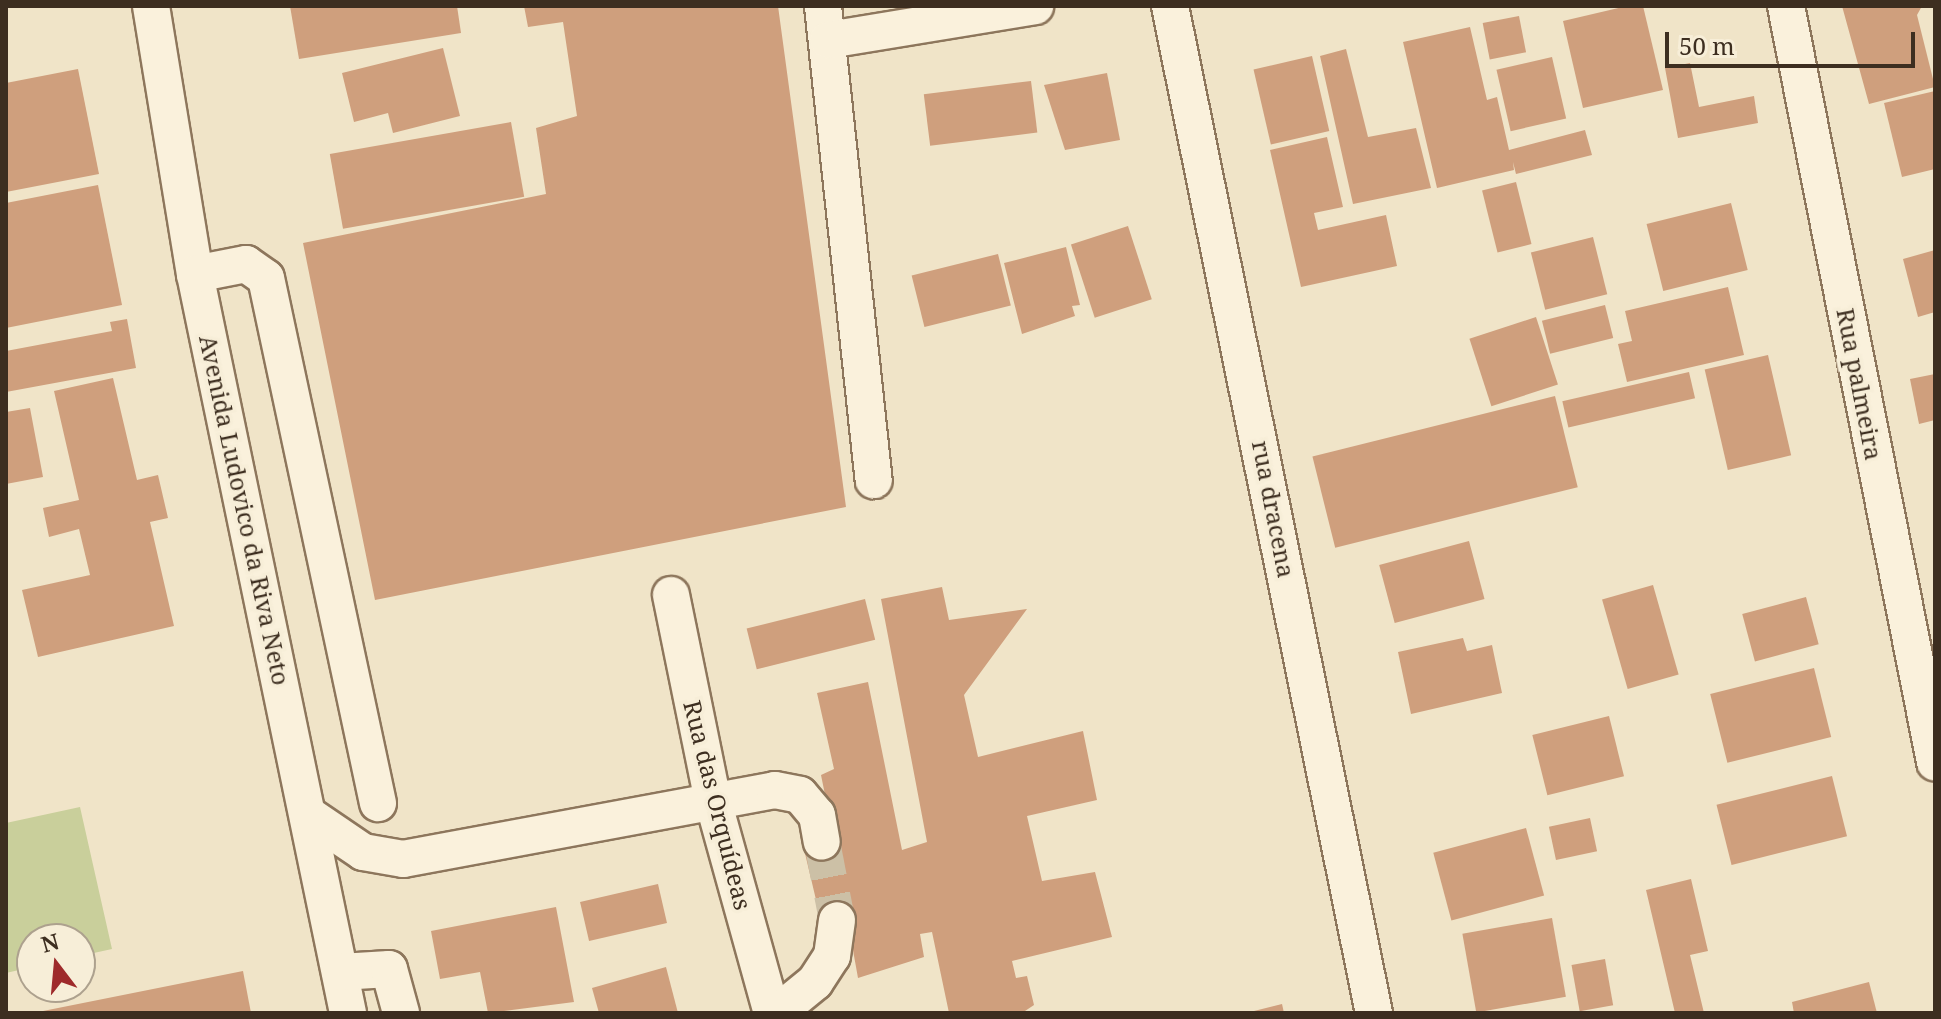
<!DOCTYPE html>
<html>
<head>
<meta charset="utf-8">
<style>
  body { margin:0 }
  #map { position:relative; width:1941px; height:1019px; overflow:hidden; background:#f0e4c8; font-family:"Noto Serif",serif }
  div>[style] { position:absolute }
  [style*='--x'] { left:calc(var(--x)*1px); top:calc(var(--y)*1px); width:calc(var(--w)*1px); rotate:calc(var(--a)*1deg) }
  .green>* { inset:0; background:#c9cf9b }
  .building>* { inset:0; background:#cf9f7d; transform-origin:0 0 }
  .minor-tunnel>* { height:36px; margin-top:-18px; transform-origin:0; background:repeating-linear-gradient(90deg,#ccc0a6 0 36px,transparent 0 54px) }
  .roads { filter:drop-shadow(2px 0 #8d765c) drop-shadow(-2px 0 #8d765c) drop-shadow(0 2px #8d765c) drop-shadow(0 -2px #8d765c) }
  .minor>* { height:36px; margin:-18px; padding:0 18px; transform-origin:18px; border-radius:18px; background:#faf1dc }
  span { translate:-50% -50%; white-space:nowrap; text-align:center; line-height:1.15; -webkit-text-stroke:7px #f7eed8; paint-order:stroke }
  .street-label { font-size:24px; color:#3d2e20 }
  .frame { position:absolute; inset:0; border:8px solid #3d2e20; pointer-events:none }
  .north { position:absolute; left:16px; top:923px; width:80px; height:80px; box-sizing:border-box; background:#f7eed8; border:2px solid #ada18e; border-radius:50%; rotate:344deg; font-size:22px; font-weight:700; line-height:32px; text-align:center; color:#3d2e20 }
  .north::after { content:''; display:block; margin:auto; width:28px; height:36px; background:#9e2a2b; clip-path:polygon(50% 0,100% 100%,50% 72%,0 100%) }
  .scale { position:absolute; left:1665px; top:32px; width:250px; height:36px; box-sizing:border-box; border:4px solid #3d2e20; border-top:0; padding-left:10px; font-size:24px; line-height:28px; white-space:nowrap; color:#3d2e20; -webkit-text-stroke:6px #f7eed8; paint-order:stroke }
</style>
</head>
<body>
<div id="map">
  <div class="green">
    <i style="clip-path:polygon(80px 807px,112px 949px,80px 956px,80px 939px,32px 939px,32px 967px,6px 973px,6px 823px)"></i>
  </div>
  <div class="building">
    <i style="clip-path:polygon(290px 6px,457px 6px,461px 33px,299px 59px)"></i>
    <i style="clip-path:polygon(524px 6px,778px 6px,846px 507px,375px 600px,303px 243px,546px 194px,536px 128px,577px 116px,563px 22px,528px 27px)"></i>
    <i style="clip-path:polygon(1627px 6px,1643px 6px,1663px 90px,1583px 108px,1563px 21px)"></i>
    <i style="clip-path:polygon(1842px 6px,1922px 6px,1917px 15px,1935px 87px,1869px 104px)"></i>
    <i style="left:1519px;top:16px;width:37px;height:37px;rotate:79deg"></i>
    <i style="clip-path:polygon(1470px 27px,1487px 100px,1497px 97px,1509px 150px,1585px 130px,1592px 155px,1516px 174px,1513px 162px,1514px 170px,1437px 188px,1403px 42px)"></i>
    <i style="clip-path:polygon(443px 48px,460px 116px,393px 133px,388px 113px,354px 122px,342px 73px)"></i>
    <i style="clip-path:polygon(1346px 49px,1368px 137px,1416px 128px,1431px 188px,1353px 204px,1320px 56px)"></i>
    <i style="left:1312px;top:56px;width:77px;height:60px;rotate:77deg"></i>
    <i style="left:1552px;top:57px;width:63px;height:57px;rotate:77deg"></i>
    <i style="clip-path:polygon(1690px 63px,1699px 107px,1754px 96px,1758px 123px,1678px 138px,1665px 68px)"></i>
    <i style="clip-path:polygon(78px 69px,99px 174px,6px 192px,6px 83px)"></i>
    <i style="clip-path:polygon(1107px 73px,1120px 140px,1065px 150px,1044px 85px)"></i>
    <i style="left:1031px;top:81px;width:52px;height:108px;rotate:83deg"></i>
    <i style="clip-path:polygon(1935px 91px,1935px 169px,1902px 177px,1884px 103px)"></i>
    <i style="left:511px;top:122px;width:76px;height:184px;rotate:80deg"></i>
    <i style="clip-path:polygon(1327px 137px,1343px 207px,1314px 213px,1318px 230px,1386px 215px,1397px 266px,1301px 287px,1270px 150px)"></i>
    <i style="left:1516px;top:182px;width:64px;height:35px;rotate:76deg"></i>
    <i style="clip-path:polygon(98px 185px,122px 305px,6px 328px,6px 203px)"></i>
    <i style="left:1731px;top:203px;width:69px;height:87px;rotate:76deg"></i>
    <i style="left:1128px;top:226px;width:77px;height:60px;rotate:72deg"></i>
    <i style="left:1593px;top:237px;width:59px;height:64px;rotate:76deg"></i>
    <i style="clip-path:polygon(1066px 247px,1080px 305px,1072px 306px,1075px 316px,1022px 334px,1004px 263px)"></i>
    <i style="clip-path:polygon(1935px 250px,1935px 312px,1918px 317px,1903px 259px)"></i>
    <i style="left:998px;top:254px;width:53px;height:89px;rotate:76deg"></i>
    <i style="clip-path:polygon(1728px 287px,1744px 355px,1627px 382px,1618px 344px,1632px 341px,1625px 311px)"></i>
    <i style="left:1605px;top:305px;width:34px;height:65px;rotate:76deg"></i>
    <i style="left:1536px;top:317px;width:71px;height:70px;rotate:72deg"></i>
    <i style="clip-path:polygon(127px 319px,136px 368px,6px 392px,6px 351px,112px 331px,110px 322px)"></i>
    <i style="left:1768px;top:355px;width:103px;height:65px;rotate:77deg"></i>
    <i style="left:1689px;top:372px;width:27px;height:130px;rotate:77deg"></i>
    <i style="clip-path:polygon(1935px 374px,1935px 420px,1919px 424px,1910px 379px)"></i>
    <i style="clip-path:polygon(113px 378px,137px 480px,158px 475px,168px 518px,150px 522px,174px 626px,38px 657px,22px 590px,90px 575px,79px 529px,49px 537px,43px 508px,79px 500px,54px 391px)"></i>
    <i style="left:1555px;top:396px;width:94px;height:250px;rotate:76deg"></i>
    <i style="clip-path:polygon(30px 408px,43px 477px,6px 484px,6px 412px)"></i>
    <i style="left:1469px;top:541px;width:60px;height:93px;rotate:75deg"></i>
    <i style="left:1653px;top:585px;width:93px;height:53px;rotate:74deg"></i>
    <i style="clip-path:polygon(942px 587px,949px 620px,1027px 609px,964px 695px,978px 757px,1083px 731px,1097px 800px,1027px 816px,1042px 881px,1095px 872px,1112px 937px,1012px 961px,1016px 978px,1027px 976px,1034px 1005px,1022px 1013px,949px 1013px,932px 932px,920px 934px,924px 957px,858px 978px,847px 917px,822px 925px,803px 845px,834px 839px,821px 775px,834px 769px,817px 693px,868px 682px,902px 850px,927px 842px,881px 599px)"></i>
    <i style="left:1806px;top:597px;width:49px;height:66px;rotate:75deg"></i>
    <i style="left:865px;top:599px;width:42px;height:122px;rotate:76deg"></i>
    <i style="clip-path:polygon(1463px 638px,1467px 651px,1492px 645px,1502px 693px,1411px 714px,1398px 652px)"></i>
    <i style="left:1814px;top:668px;width:71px;height:107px;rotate:76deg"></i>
    <i style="left:1609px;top:716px;width:62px;height:79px;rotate:76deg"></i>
    <i style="left:1832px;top:776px;width:62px;height:119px;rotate:76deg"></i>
    <i style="left:1590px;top:818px;width:34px;height:42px;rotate:78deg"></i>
    <i style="left:1526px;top:828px;width:70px;height:96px;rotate:75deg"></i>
    <i style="clip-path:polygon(1691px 879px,1708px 951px,1690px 955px,1704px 1013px,1675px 1013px,1646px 890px)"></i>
    <i style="left:658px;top:884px;width:40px;height:80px;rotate:77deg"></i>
    <i style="clip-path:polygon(556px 907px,574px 1002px,488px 1013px,480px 972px,440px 979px,431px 931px)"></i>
    <i style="left:1552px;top:918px;width:80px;height:91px;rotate:80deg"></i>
    <i style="left:1605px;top:959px;width:47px;height:34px;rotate:80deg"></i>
    <i style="clip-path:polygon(666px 967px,678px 1013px,599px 1013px,592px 988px)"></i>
    <i style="clip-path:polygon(243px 971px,251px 1013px,39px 1013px,38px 1012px)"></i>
    <i style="clip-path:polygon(1869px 982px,1877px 1013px,1794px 1013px,1792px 1002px)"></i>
    <i style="clip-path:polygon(1282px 1004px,1284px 1013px,1250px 1013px,1250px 1012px)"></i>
  </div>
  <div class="minor-tunnel">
    <i style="--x:822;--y:842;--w:79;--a:79.1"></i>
  </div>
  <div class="roads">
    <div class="minor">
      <i style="--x:151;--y:6;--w:272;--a:80.7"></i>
      <i style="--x:195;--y:274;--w:755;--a:78.3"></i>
      <i style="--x:823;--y:6;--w:477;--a:83.9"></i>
      <i style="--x:1170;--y:6;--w:1027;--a:78.55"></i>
      <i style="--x:1786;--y:6;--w:771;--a:78.85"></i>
      <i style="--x:828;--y:40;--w:210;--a:-9.3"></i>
      <i style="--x:195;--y:274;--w:52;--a:-11.1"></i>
      <i style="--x:246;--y:264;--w:24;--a:35"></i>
      <i style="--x:266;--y:278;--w:537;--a:77.96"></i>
      <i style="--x:671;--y:595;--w:206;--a:78.5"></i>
      <i style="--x:712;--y:797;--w:224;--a:74.5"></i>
      <i style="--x:310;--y:816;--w:64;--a:34.2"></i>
      <i style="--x:363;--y:852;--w:41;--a:9.9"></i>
      <i style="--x:403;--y:859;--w:378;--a:-10.5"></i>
      <i style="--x:775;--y:790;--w:25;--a:11"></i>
      <i style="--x:800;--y:795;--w:26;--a:50"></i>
      <i style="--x:817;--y:815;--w:27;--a:80"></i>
      <i style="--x:340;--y:972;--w:49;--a:-3.5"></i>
      <i style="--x:389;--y:969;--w:46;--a:74.7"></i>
      <i style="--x:777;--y:1013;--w:49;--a:-39.2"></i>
      <i style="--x:815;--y:982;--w:31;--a:-57"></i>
      <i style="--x:832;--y:956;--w:36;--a:-82"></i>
    </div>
  </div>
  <div class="street-label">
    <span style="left:1860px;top:384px;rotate:79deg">Rua palmeira</span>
    <span style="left:1274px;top:509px;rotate:79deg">rua dracena</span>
    <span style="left:245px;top:510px;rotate:78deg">Avenida Ludovico da Riva Neto</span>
    <span style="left:718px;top:805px;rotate:76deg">Rua das Orquídeas</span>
  </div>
  <div class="frame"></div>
  <div class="north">N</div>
  <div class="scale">50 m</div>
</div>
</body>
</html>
